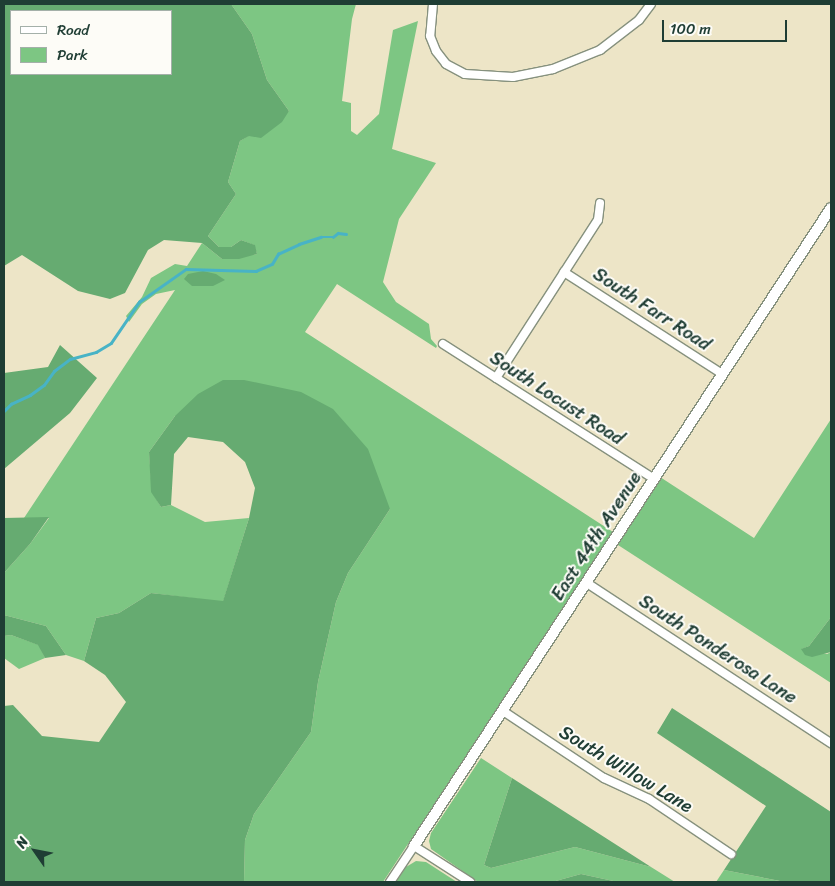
<!DOCTYPE html>
<html>
<head>
<meta charset="utf-8">
<style>
  body { margin:0 }
  #map { position:relative; width:835px; height:886px; overflow:hidden; background:#ede5c7; font-family:Sriracha,sans-serif }
  div>[style] { position:absolute }
  [style*='--x'] { left:calc(var(--x)*1px); top:calc(var(--y)*1px); width:calc(var(--w)*1px); rotate:calc(var(--a)*1deg) }
  .green>* { inset:0; background:#7dc683 }
  .forest>* { inset:0; background:#66ab71 }
  .stream>* { height:2.5px; margin:-1.25px; padding:0 1.25px; transform-origin:1.25px; border-radius:1.25px; background:#48b3c6 }
  .roads { filter:drop-shadow(1px 0 #86917e) drop-shadow(-1px 0 #86917e) drop-shadow(0 1px #86917e) drop-shadow(0 -1px #86917e) }
  .minor>* { height:8px; margin:-4px; padding:0 4px; transform-origin:4px; border-radius:4px; background:#fff }
  .tertiary>* { height:10px; margin:-5px; padding:0 5px; transform-origin:5px; border-radius:5px; background:#fff }
  span { translate:-50% -50%; white-space:nowrap; text-align:center; line-height:1.15; -webkit-text-stroke:4px #fdfcf7; paint-order:stroke }
  .street-label { font-size:19px; color:#1f3d34 }
  .frame { position:absolute; inset:0; border:5px solid #1f3d34; pointer-events:none }
  .legend { position:absolute; left:10px; top:10px; width:162px; height:65px; box-sizing:border-box; background:#fdfcf7; border:1px solid #a4b0a9; margin:0; padding:6px 9px; list-style:none; font-size:15px; color:#1f3d34 }
  .legend li { display:flex; align-items:center; gap:10px; height:25px }
  .legend b { width:25px; border:1px solid #a4b0a9 }
  .north { position:absolute; left:10px; top:826px; width:50px; height:50px; -webkit-text-stroke:4px #fdfcf7; paint-order:stroke; rotate:303deg; font-size:14px; font-weight:700; line-height:20px; text-align:center; color:#1f3d34 }
  .north::after { content:''; display:block; margin:auto; width:18px; height:22px; background:#1f3d34; clip-path:polygon(50% 0,100% 100%,50% 72%,0 100%) }
  .scale { position:absolute; left:662px; top:20px; width:125px; height:22px; box-sizing:border-box; border:2px solid #1f3d34; border-top:0; padding-left:6px; font-size:15px; line-height:18px; white-space:nowrap; color:#1f3d34; -webkit-text-stroke:4px #fdfcf7; paint-order:stroke }
</style>
</head>
<body>
<div id="map">
  <div class="green">
    <i style="clip-path:polygon(231px 4px,356px 4px,352px 19px,342px 101px,351px 103px,351px 131px,357px 135px,379px 114px,393px 30px,418px 21px,392px 149px,436px 163px,399px 219px,383px 282px,396px 302px,429px 324px,431px 339px,437px 346px,436px 348px,337px 284px,305px 332px,613px 532px,383px 882px,244px 882px,245px 840px,254px 814px,311px 732px,318px 682px,336px 602px,348px 573px,390px 509px,175px 416px,149px 452px,152px 492px,161px 507px,171px 505px,205px 522px,249px 518px,223px 602px,151px 593px,119px 613px,96px 618px,84px 661px,66px 655px,46px 626px,4px 615px,4px 573px,30px 544px,49px 518px,24px 518px,175px 290px,156px 294px,142px 304px,129px 322px,126px 316px,142px 297px,151px 278px,175px 264px,187px 266px,202px 243px,222px 259px,257px 254px,254px 245px,241px 240px,231px 247px,219px 247px,208px 236px,236px 194px,228px 182px,240px 141px,289px 111px,267px 80px,252px 34px)"></i>
    <i style="clip-path:polygon(831px 419px,831px 617px,809px 646px,802px 649px,827px 654px,831px 652px,831px 683px,618px 545px,660px 477px,754px 538px)"></i>
    <i style="clip-path:polygon(11px 635px,39px 645px,45px 658px,19px 669px,4px 658px,4px 636px)"></i>
    <i style="clip-path:polygon(481px 758px,512px 778px,484px 865px,491px 868px,575px 847px,651px 867px,675px 882px,618px 882px,581px 874px,552px 882px,478px 882px,431px 849px,429px 841px,431px 833px)"></i>
    <i style="clip-path:polygon(416px 861px,426px 862px,457px 882px,396px 882px,406px 867px)"></i>
    <i style="clip-path:polygon(724px 870px,785px 882px,716px 882px)"></i>
  </div>
  <div class="forest">
    <i style="clip-path:polygon(evenodd,4px 4px,231px 4px,252px 34px,267px 80px,289px 111px,282px 122px,261px 138px,249px 136px,240px 141px,228px 182px,236px 194px,208px 236px,219px 247px,231px 247px,241px 240px,255px 245px,257px 254px,239px 259px,222px 259px,202px 243px,164px 240px,148px 250px,125px 293px,110px 299px,78px 291px,22px 255px,4px 266px,4px 4px,171px 11px,171px 74px,11px 74px,11px 11px,171px 11px)"></i>
    <i style="clip-path:polygon(203px 271px,216px 274px,225px 280px,213px 286px,192px 286px,184px 279px,188px 274px)"></i>
    <i style="clip-path:polygon(60px 345px,97px 378px,70px 413px,4px 469px,4px 373px,48px 367px)"></i>
    <i style="clip-path:polygon(223px 380px,244px 380px,301px 392px,333px 409px,368px 449px,390px 509px,348px 573px,336px 602px,318px 682px,311px 732px,254px 814px,245px 840px,244px 882px,4px 882px,4px 706px,13px 705px,42px 736px,99px 742px,126px 702px,105px 675px,84px 661px,96px 618px,119px 613px,151px 593px,223px 601px,249px 518px,255px 488px,245px 462px,223px 442px,188px 437px,174px 454px,171px 505px,161px 507px,151px 492px,149px 452px,175px 416px,198px 394px)"></i>
    <i style="clip-path:polygon(49px 517px,30px 544px,4px 573px,4px 518px)"></i>
    <i style="clip-path:polygon(4px 615px,46px 626px,66px 655px,45px 658px,38px 645px,11px 635px,4px 636px)"></i>
    <i style="clip-path:polygon(831px 617px,831px 652px,812px 657px,805px 655px,801px 649px,809px 646px)"></i>
    <i style="clip-path:polygon(672px 708px,831px 812px,831px 882px,785px 882px,724px 870px,766px 806px,657px 733px)"></i>
    <i style="clip-path:polygon(512px 778px,651px 867px,575px 847px,491px 868px,484px 865px)"></i>
    <i style="clip-path:polygon(581px 874px,618px 882px,552px 882px)"></i>
  </div>
  <div class="stream">
    <i style="--x:4;--y:411;--w:10;--a:-45"></i>
    <i style="--x:11;--y:404;--w:21;--a:-25"></i>
    <i style="--x:30;--y:395;--w:17;--a:-36"></i>
    <i style="--x:44;--y:385;--w:17;--a:-54"></i>
    <i style="--x:54;--y:371;--w:20;--a:-37"></i>
    <i style="--x:70;--y:359;--w:27;--a:-15"></i>
    <i style="--x:96;--y:352;--w:17;--a:-31"></i>
    <i style="--x:111;--y:343;--w:50;--a:-55.7"></i>
    <i style="--x:139;--y:302;--w:57;--a:-35.1"></i>
    <i style="--x:186;--y:269;--w:70;--a:1.6"></i>
    <i style="--x:256;--y:271;--w:17;--a:-24"></i>
    <i style="--x:272;--y:264;--w:12;--a:-59"></i>
    <i style="--x:278;--y:254;--w:23;--a:-25"></i>
    <i style="--x:299;--y:244;--w:23;--a:-18"></i>
    <i style="--x:321;--y:237;--w:12;--a:0"></i>
    <i style="--x:333;--y:237;--w:6;--a:-39"></i>
    <i style="--x:338;--y:233;--w:8;--a:7"></i>
  </div>
  <div class="roads">
    <div class="minor">
      <i style="--x:433;--y:4;--w:32;--a:95"></i>
      <i style="--x:430;--y:36;--w:16;--a:68"></i>
      <i style="--x:436;--y:51;--w:16;--a:52"></i>
      <i style="--x:446;--y:64;--w:21;--a:28"></i>
      <i style="--x:465;--y:74;--w:48;--a:3.6"></i>
      <i style="--x:513;--y:77;--w:41;--a:-11.3"></i>
      <i style="--x:553;--y:69;--w:51;--a:-22"></i>
      <i style="--x:600;--y:50;--w:49;--a:-37.6"></i>
      <i style="--x:639;--y:20;--w:20;--a:-53"></i>
      <i style="--x:564;--y:272;--w:188;--a:32.8"></i>
      <i style="--x:443;--y:344;--w:250;--a:32.6"></i>
      <i style="--x:496;--y:378;--w:188;--a:-57.2"></i>
      <i style="--x:598;--y:220;--w:17;--a:-83"></i>
      <i style="--x:587;--y:583;--w:292;--a:33.3"></i>
      <i style="--x:503;--y:711;--w:121;--a:33.6"></i>
      <i style="--x:604;--y:778;--w:50;--a:25"></i>
      <i style="--x:649;--y:799;--w:99;--a:33.9"></i>
      <i style="--x:390;--y:882;--w:43;--a:-56.3"></i>
      <i style="--x:414;--y:846;--w:67;--a:32.7"></i>
    </div>
    <div class="tertiary">
      <i style="--x:414;--y:846;--w:762;--a:-56.83"></i>
    </div>
  </div>
  <div class="street-label">
    <span style="left:652px;top:309px;rotate:33deg">South Farr Road</span>
    <span style="left:557px;top:398px;rotate:33deg">South Locust Road</span>
    <span style="left:596px;top:536px;rotate:-57deg">East 44th Avenue</span>
    <span style="left:718px;top:649px;rotate:33deg">South Ponderosa Lane</span>
    <span style="left:626px;top:769px;rotate:31deg">South Willow Lane</span>
  </div>
  <div class="frame"></div>
  <ul class="legend">
  <li><b style="height:6px;background:#fff"></b>Road</li>
  <li><b style="height:14px;background:#7dc683"></b>Park</li>
  </ul>
  <div class="north">N</div>
  <div class="scale">100 m</div>
</div>
</body>
</html>
